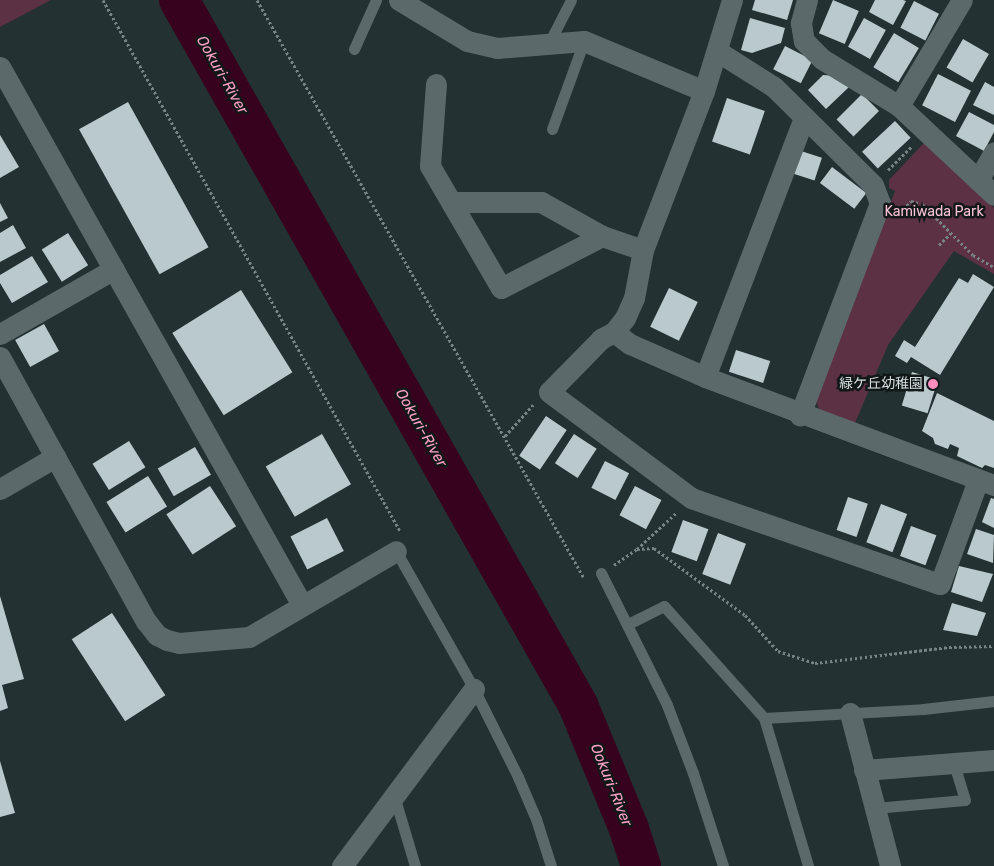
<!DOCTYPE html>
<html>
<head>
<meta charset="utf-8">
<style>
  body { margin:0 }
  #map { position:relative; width:994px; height:866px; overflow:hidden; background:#243132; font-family:Rubik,"Noto Sans JP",sans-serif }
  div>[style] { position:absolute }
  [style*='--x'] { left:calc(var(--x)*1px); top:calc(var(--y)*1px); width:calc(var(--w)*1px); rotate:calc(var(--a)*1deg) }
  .green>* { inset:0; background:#5b3143 }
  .river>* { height:40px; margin:-20px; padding:0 20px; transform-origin:20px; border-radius:20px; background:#37021e }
  .building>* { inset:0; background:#bacacc; transform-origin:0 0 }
  .path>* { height:3px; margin-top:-1.5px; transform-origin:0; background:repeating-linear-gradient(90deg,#788384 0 2.5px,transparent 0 5px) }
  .lane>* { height:11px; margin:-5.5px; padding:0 5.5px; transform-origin:5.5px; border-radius:5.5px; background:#5b696a }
  .street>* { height:21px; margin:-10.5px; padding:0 10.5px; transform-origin:10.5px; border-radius:10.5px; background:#5b696a }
  .dots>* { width:14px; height:14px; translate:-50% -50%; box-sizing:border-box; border:2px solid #121718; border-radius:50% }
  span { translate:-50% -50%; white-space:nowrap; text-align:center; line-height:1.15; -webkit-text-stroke:5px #121718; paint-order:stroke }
  .park-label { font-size:14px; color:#f9c1d6 }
  .poi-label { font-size:14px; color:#d7dfe0 }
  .right { translate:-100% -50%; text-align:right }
  .water-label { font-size:15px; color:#fba0c5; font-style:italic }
</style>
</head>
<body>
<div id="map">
  <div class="green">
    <i style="clip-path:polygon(0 0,51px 0,0 27px)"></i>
    <i style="clip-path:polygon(924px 143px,932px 145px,994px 208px,994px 274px,954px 251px,888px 345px,855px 423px,820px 411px,816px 401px,895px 191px,889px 188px,889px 180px)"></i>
  </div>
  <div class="river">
    <i style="--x:179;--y:0;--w:810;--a:60.49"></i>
    <i style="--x:578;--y:705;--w:134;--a:67.6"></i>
    <i style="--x:629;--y:829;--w:39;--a:72"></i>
  </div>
  <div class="building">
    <i style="clip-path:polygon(755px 0,793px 0,787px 20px,752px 10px)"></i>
    <i style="left:833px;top:0;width:28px;height:36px;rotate:23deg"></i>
    <i style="clip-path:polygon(875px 0,903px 0,906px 1px,893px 25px,869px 12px)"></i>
    <i style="left:914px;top:1px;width:28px;height:30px;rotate:27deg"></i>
    <i style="clip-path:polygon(750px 18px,785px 28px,781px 43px,752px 53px,741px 50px)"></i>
    <i style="left:864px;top:18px;width:25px;height:33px;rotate:29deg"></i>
    <i style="left:894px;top:33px;width:29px;height:40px;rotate:31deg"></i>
    <i style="left:963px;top:39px;width:30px;height:33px;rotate:30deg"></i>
    <i style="left:785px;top:46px;width:31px;height:26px;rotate:27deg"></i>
    <i style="left:938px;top:74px;width:37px;height:35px;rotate:27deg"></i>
    <i style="clip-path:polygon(823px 75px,838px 76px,849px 87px,826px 109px,808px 90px)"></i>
    <i style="clip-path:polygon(985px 82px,994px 87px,994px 115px,973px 105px)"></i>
    <i style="left:862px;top:94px;width:24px;height:36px;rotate:45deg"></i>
    <i style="left:727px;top:98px;width:40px;height:46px;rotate:19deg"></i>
    <i style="left:128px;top:102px;width:166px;height:56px;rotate:61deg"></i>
    <i style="clip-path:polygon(969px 112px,994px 125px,994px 132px,984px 151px,956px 136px)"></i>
    <i style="left:895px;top:121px;width:23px;height:45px;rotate:47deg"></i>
    <i style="clip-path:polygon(0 135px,19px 167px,0 178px)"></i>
    <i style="left:801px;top:151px;width:22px;height:24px;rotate:18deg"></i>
    <i style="left:832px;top:167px;width:43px;height:20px;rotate:37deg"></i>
    <i style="clip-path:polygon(0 203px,8px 218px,0 222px)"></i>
    <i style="clip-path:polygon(13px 225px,26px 248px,0 262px,0 233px)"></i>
    <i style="left:68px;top:233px;width:38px;height:31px;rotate:58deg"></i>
    <i style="clip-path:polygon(32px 256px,48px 282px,12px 303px,0 283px,0 275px)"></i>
    <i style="clip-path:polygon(973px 274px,994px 287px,940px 375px,911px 357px,907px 363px,895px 356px,904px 340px,915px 347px,959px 278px,968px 283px)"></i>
    <i style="left:669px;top:288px;width:32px;height:43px;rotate:26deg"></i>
    <i style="left:241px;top:290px;width:97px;height:81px;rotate:58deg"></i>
    <i style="left:44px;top:324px;width:31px;height:33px;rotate:61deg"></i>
    <i style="left:736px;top:350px;width:36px;height:23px;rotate:18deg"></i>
    <i style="left:912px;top:372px;width:27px;height:35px;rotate:17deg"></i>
    <i style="clip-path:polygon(937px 393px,994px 421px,994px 468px,985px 465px,982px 468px,957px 456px,959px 448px,950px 444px,948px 449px,935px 444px,933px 438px,922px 431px)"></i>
    <i style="left:546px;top:416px;width:25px;height:48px;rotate:34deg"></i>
    <i style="left:322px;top:434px;width:58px;height:65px;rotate:60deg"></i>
    <i style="left:574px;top:434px;width:27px;height:35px;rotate:33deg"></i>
    <i style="left:129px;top:441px;width:31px;height:43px;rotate:58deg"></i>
    <i style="left:195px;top:447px;width:32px;height:43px;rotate:60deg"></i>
    <i style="left:605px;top:461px;width:27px;height:30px;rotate:27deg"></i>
    <i style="left:148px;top:476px;width:36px;height:49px;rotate:58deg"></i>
    <i style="left:210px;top:486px;width:48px;height:52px;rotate:57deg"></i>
    <i style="left:635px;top:486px;width:30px;height:33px;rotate:28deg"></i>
    <i style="left:848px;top:497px;width:21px;height:35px;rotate:19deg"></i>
    <i style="clip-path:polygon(991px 498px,994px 499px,994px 528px,982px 522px)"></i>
    <i style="left:881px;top:504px;width:28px;height:41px;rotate:21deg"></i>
    <i style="left:327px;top:518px;width:37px;height:41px;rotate:63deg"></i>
    <i style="left:683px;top:520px;width:27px;height:34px;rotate:20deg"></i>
    <i style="left:911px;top:526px;width:27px;height:32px;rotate:20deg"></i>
    <i style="clip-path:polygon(976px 529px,994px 535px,993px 563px,967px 554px)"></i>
    <i style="left:718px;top:533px;width:30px;height:44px;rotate:21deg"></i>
    <i style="clip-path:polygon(959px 566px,993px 574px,982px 602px,951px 592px)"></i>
    <i style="clip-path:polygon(0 596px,24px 679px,2px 685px,8px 708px,0 711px)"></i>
    <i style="clip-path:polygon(952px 603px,986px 613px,977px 636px,943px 630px)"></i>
    <i style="left:112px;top:613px;width:98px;height:48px;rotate:57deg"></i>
    <i style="clip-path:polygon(0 761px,15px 813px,0 817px)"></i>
  </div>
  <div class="path">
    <i style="--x:103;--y:0;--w:608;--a:60.78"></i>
    <i style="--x:257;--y:0;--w:664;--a:60.5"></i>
    <i style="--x:888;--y:170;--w:34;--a:-45"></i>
    <i style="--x:900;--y:213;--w:16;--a:-47"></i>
    <i style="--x:911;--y:201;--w:11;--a:15"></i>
    <i style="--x:922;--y:204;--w:72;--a:45"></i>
    <i style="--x:973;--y:255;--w:24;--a:30"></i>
    <i style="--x:939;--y:245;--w:17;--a:-45"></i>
    <i style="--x:505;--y:436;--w:42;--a:-47.9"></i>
    <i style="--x:637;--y:549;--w:17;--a:-3"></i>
    <i style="--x:654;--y:548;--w:113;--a:36.4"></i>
    <i style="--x:745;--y:615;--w:49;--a:47.5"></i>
    <i style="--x:778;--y:651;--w:39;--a:18"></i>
    <i style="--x:815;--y:663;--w:135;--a:-6.8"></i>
    <i style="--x:949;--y:647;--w:45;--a:-1.3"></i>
    <i style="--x:614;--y:565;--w:28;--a:-35"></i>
    <i style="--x:637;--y:549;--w:53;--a:-42.7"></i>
  </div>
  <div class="lane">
    <i style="--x:549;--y:43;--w:48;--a:-62.9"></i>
    <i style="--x:354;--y:49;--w:54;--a:-65.8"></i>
    <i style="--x:552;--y:129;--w:94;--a:-70"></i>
    <i style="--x:396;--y:551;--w:159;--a:60.5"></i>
    <i style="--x:474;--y:689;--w:98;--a:63.4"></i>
    <i style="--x:518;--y:777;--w:46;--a:66.8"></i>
    <i style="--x:536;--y:819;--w:49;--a:72.3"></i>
    <i style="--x:601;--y:573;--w:148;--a:63.4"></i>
    <i style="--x:667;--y:705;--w:73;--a:69.1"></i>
    <i style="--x:693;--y:773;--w:98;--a:72.1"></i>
    <i style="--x:628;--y:624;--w:40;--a:-26.6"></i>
    <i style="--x:664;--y:606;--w:150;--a:48.2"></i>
    <i style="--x:764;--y:718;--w:154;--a:73.4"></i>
    <i style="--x:764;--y:718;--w:159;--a:-3.2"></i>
    <i style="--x:923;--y:709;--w:71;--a:-6.4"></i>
    <i style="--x:395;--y:799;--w:70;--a:73.4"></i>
    <i style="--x:875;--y:808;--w:90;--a:-5.1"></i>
    <i style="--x:965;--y:800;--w:39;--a:-107"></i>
  </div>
  <div class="street">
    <i style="--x:399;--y:0;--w:79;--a:31.1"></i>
    <i style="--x:467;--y:41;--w:31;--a:13"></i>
    <i style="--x:497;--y:48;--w:87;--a:-4.6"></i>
    <i style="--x:584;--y:41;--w:130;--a:22.6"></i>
    <i style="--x:732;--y:0;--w:95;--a:107.1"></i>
    <i style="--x:704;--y:91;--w:170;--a:111"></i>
    <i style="--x:643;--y:250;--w:49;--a:100.6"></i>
    <i style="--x:634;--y:298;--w:22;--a:114"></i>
    <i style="--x:625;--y:318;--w:18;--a:128"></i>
    <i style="--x:614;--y:332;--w:15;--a:152"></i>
    <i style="--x:601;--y:339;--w:74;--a:134.5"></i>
    <i style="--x:549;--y:392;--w:177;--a:36.7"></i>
    <i style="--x:691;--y:498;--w:263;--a:19.1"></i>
    <i style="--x:940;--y:584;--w:111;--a:-69.9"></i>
    <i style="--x:807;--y:0;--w:24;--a:105"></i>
    <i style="--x:801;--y:23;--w:18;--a:81"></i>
    <i style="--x:804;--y:41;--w:25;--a:45"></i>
    <i style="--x:822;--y:59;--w:90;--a:31.4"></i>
    <i style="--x:899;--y:106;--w:130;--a:43.1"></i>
    <i style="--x:717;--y:51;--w:67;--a:32.3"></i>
    <i style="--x:774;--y:87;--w:139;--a:44.7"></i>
    <i style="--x:873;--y:185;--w:19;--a:69"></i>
    <i style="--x:880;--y:203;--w:227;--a:110.7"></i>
    <i style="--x:0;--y:67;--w:617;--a:60.69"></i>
    <i style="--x:436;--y:84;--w:82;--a:94.2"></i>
    <i style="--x:430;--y:166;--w:141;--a:59.8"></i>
    <i style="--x:501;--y:288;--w:114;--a:-27.2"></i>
    <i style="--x:899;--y:106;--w:123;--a:-59.3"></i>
    <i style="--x:978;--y:180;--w:32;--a:-60"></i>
    <i style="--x:451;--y:202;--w:90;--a:0"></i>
    <i style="--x:541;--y:202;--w:70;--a:29.1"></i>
    <i style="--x:602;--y:236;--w:43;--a:18.9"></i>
    <i style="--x:614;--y:332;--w:20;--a:37"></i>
    <i style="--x:630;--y:344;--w:82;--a:23.7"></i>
    <i style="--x:705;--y:377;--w:309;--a:20.5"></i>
    <i style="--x:0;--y:334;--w:131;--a:-29.7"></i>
    <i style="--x:0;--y:357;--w:302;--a:61.1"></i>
    <i style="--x:146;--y:621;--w:18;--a:52"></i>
    <i style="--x:157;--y:635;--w:11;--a:27"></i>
    <i style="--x:167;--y:640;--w:12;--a:14"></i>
    <i style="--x:179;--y:643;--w:70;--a:-4.9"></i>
    <i style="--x:249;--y:637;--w:170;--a:-30.3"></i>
    <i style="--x:705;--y:377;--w:277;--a:-69.1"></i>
    <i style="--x:0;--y:489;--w:64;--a:-30.2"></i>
    <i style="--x:850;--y:713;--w:158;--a:75.3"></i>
    <i style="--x:864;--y:770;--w:130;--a:-4.4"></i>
    <i style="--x:342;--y:866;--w:221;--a:-53.3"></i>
  </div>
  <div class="dots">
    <i style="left:933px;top:384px;background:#fe8ebe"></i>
  </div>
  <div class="park-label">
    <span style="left:934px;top:212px">Kamiwada Park</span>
  </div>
  <div class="poi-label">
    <span class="right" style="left:923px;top:384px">緑ケ丘幼稚園</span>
  </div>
  <div class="water-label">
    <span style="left:222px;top:75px;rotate:60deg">Ookuri-River</span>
    <span style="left:421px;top:428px;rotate:60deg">Ookuri-River</span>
    <span style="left:611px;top:785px;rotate:68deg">Ookuri-River</span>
  </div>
</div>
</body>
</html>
